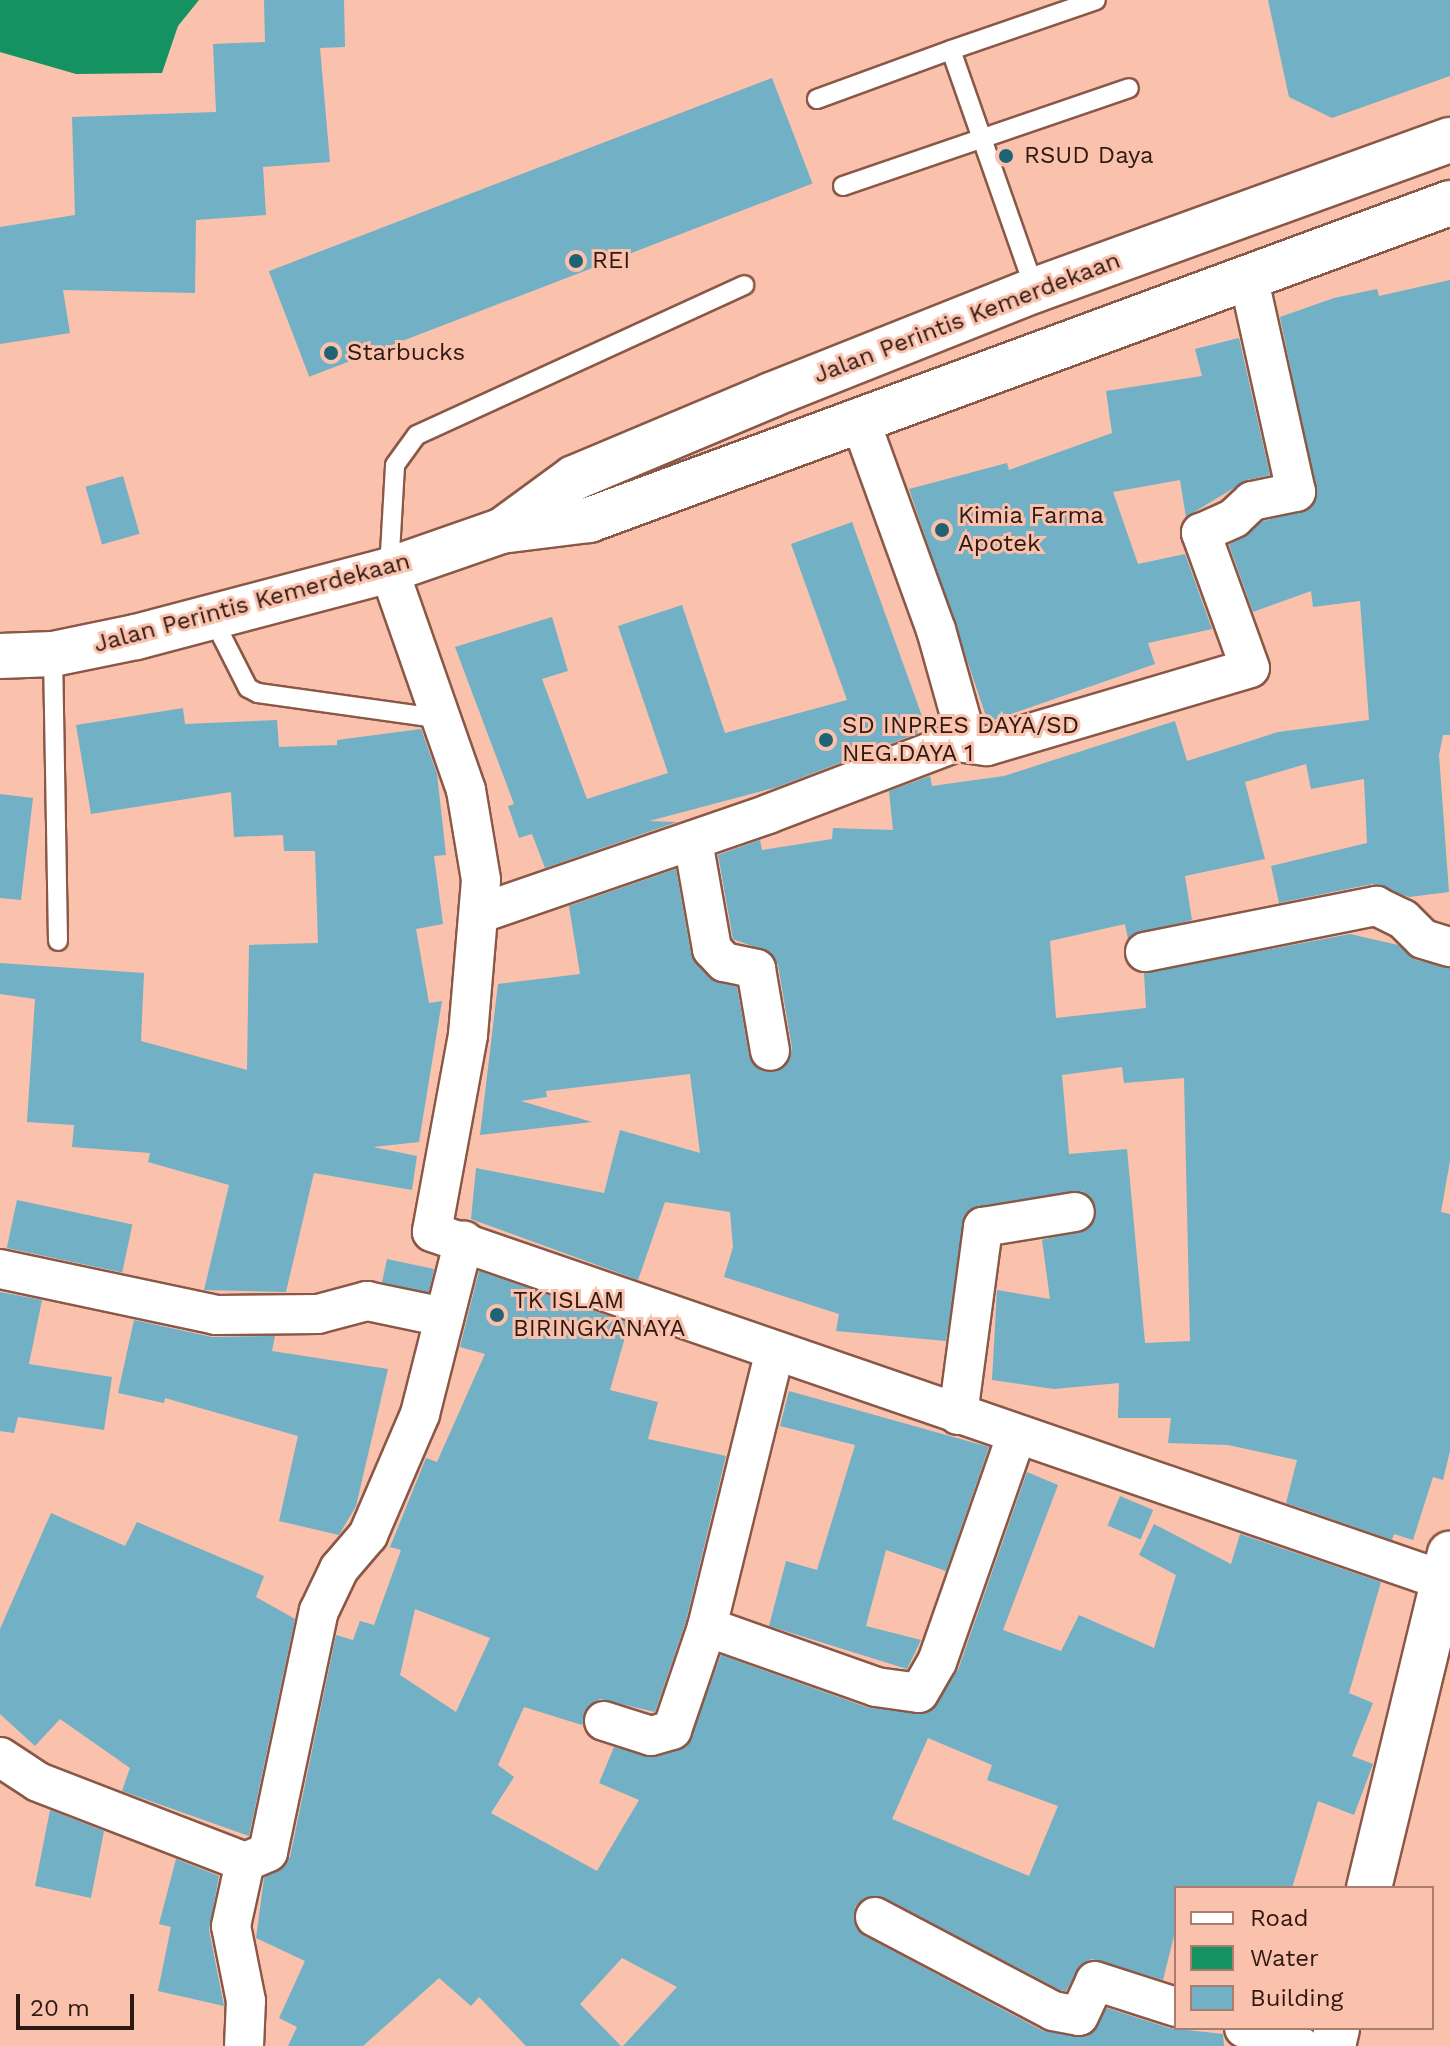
<!DOCTYPE html>
<html>
<head>
<meta charset="utf-8">
<style>
  body { margin:0 }
  #map { position:relative; width:1450px; height:2046px; overflow:hidden; background:#fac1ad; font-family:"Work Sans",sans-serif }
  div>[style] { position:absolute }
  [style*='--x'] { left:calc(var(--x)*1px); top:calc(var(--y)*1px); width:calc(var(--w)*1px); rotate:calc(var(--a)*1deg) }
  .water>* { inset:0; background:#149261 }
  .building>* { inset:0; background:#71b0c5; transform-origin:0 0 }
  .roads { filter:drop-shadow(2px 0 #8a5847) drop-shadow(-2px 0 #8a5847) drop-shadow(0 2px #8a5847) drop-shadow(0 -2px #8a5847) }
  .lane>* { height:18px; margin:-9px; padding:0 9px; transform-origin:9px; border-radius:9px; background:#fff }
  .street>* { height:38px; margin:-19px; padding:0 19px; transform-origin:19px; border-radius:19px; background:#fff }
  .secondary>* { height:44px; margin:-22px; padding:0 22px; transform-origin:22px; border-radius:22px; background:#fff }
  .highway>* { height:44px; margin:-22px; padding:0 22px; transform-origin:22px; border-radius:22px; background:#fff }
  .dots>* { width:22px; height:22px; translate:-50% -50%; box-sizing:border-box; border:4px solid #fac1ad; border-radius:50% }
  span { translate:-50% -50%; white-space:nowrap; text-align:center; line-height:1.15; -webkit-text-stroke:6px #fac1ad; paint-order:stroke }
  .poi-label { font-size:24px; color:#2f1a13 }
  .left { translate:0 -50%; text-align:left }
  .street-label { font-size:24px; color:#2f1a13 }
  .legend { position:absolute; left:1174px; top:1886px; width:260px; height:144px; box-sizing:border-box; background:#fac1ad; border:2px solid #a97e6f; margin:0; padding:10px 14px; list-style:none; font-size:24px; color:#2f1a13 }
  .legend li { display:flex; align-items:center; gap:16px; height:40px }
  .legend b { width:40px; border:2px solid #a97e6f }
  .scale { position:absolute; left:16px; top:1994px; width:118px; height:36px; box-sizing:border-box; border:4px solid #2f1a13; border-top:0; padding-left:10px; font-size:24px; line-height:28px; white-space:nowrap; color:#2f1a13; -webkit-text-stroke:6px #fac1ad; paint-order:stroke }
</style>
</head>
<body>
<div id="map">
  <div class="water">
    <i style="clip-path:polygon(0 0,199px 0,178px 26px,162px 73px,76px 74px,0 52px)"></i>
  </div>
  <div class="building">
    <i style="clip-path:polygon(264px 0,344px 0,345px 47px,320px 48px,330px 162px,263px 167px,266px 215px,196px 220px,195px 293px,63px 290px,70px 333px,0 344px,0 227px,75px 215px,72px 117px,216px 112px,213px 44px,265px 42px)"></i>
    <i style="clip-path:polygon(1268px 0,1450px 0,1450px 76px,1332px 118px,1289px 97px)"></i>
    <i style="left:772px;top:78px;width:113px;height:539px;rotate:69deg"></i>
    <i style="clip-path:polygon(evenodd,1450px 280px,1450px 735px,1443px 735px,1439px 755px,1449px 892px,1409px 897px,1372px 884px,1279px 903px,1271px 866px,1367px 843px,1364px 779px,1311px 789px,1306px 764px,1245px 782px,1265px 859px,1185px 876px,1192px 920px,1128px 939px,1125px 924px,1050px 941px,1056px 1018px,1146px 1008px,1144px 973px,1350px 934px,1398px 945px,1416px 960px,1450px 968px,1450px 1161px,1441px 1212px,1450px 1214px,1450px 1451px,1443px 1480px,1433px 1477px,1413px 1540px,1394px 1534px,1392px 1540px,1286px 1503px,1297px 1460px,1228px 1445px,1168px 1443px,1171px 1418px,1118px 1418px,1119px 1383px,1054px 1389px,992px 1380px,997px 1290px,1050px 1299px,1042px 1240px,1089px 1228px,1096px 1208px,1082px 1191px,967px 1212px,946px 1341px,836px 1331px,839px 1314px,724px 1277px,733px 1247px,730px 1212px,665px 1202px,638px 1280px,471px 1219px,476px 1168px,604px 1193px,620px 1130px,700px 1153px,690px 1074px,546px 1091px,547px 1097px,521px 1101px,592px 1122px,480px 1135px,498px 984px,580px 974px,569px 906px,676px 869px,691px 954px,709px 978px,737px 987px,749px 1055px,762px 1071px,774px 1072px,785px 1067px,792px 1048px,778px 965px,771px 953px,733px 939px,718px 855px,760px 840px,762px 850px,832px 839px,833px 828px,893px 830px,889px 791px,930px 776px,932px 786px,1004px 776px,1175px 721px,1187px 761px,1278px 732px,1369px 720px,1360px 601px,1313px 607px,1311px 591px,1253px 612px,1229px 545px,1263px 521px,1310px 509px,1317px 498px,1280px 317px,1334px 298px,1377px 289px,1379px 296px,1450px 280px,1122px 1067px,1124px 1083px,1184px 1078px,1190px 1341px,1145px 1343px,1127px 1149px,1069px 1154px,1062px 1075px,1122px 1067px)"></i>
    <i style="clip-path:polygon(1239px 338px,1270px 475px,1247px 480px,1186px 517px,1180px 480px,1113px 492px,1138px 564px,1185px 554px,1212px 629px,1148px 643px,1155px 664px,988px 722px,909px 489px,1007px 463px,1009px 470px,1112px 433px,1106px 391px,1202px 376px,1195px 349px)"></i>
    <i style="left:123px;top:476px;width:60px;height:39px;rotate:74deg"></i>
    <i style="clip-path:polygon(852px 522px,922px 716px,914px 718px,918px 733px,777px 787px,649px 821px,677px 822px,545px 868px,532px 834px,519px 838px,508px 806px,514px 804px,455px 647px,552px 617px,568px 671px,542px 679px,587px 799px,668px 773px,618px 626px,682px 605px,725px 733px,847px 700px,791px 544px)"></i>
    <i style="clip-path:polygon(183px 708px,185px 724px,277px 720px,279px 747px,337px 745px,337px 740px,421px 729px,437px 774px,446px 855px,434px 856px,443px 924px,416px 929px,429px 1003px,442px 1001px,419px 1142px,373px 1147px,417px 1156px,412px 1190px,314px 1173px,286px 1292px,204px 1290px,229px 1185px,148px 1162px,150px 1153px,72px 1147px,74px 1125px,27px 1122px,35px 999px,0 994px,0 963px,144px 973px,141px 1041px,247px 1070px,249px 945px,318px 943px,315px 851px,284px 851px,283px 835px,234px 837px,231px 792px,91px 814px,76px 725px)"></i>
    <i style="clip-path:polygon(0 794px,33px 798px,21px 900px,0 898px)"></i>
    <i style="left:17px;top:1200px;width:118px;height:49px;rotate:12deg"></i>
    <i style="left:387px;top:1259px;width:48px;height:24px;rotate:12deg"></i>
    <i style="clip-path:polygon(evenodd,479px 1271px,629px 1323px,610px 1390px,658px 1402px,648px 1439px,726px 1456px,686px 1621px,655px 1712px,600px 1699px,589px 1705px,582px 1725px,524px 1707px,498px 1765px,514px 1777px,491px 1813px,597px 1871px,639px 1800px,599px 1783px,614px 1747px,656px 1757px,687px 1746px,721px 1655px,869px 1708px,929px 1712px,958px 1670px,1027px 1472px,1058px 1485px,1003px 1630px,1061px 1651px,1079px 1615px,1154px 1648px,1176px 1575px,1139px 1555px,1154px 1524px,1231px 1564px,1240px 1534px,1381px 1582px,1349px 1693px,1373px 1703px,1352px 1756px,1373px 1764px,1354px 1815px,1318px 1801px,1292px 1888px,1176px 1888px,1176px 1928px,1163px 1980px,1092px 1959px,1081px 1964px,1066px 1991px,1060px 1990px,885px 1898px,864px 1898px,855px 1907px,856px 1928px,865px 1936px,1043px 2031px,1085px 2037px,1107px 2008px,1169px 2028px,1223px 2034px,1224px 2046px,623px 2046px,677px 1987px,622px 1958px,580px 2004px,621px 2046px,526px 2046px,479px 1997px,471px 2006px,439px 1978px,363px 2046px,288px 2046px,297px 2027px,279px 2018px,305px 1961px,256px 1938px,264px 1878px,290px 1857px,336px 1635px,353px 1640px,360px 1621px,374px 1625px,401px 1550px,390px 1547px,426px 1458px,437px 1462px,485px 1354px,460px 1347px,479px 1271px,415px 1609px,490px 1638px,456px 1712px,400px 1675px,415px 1609px,479px 1271px,928px 1738px,992px 1765px,987px 1780px,1058px 1806px,1029px 1876px,892px 1819px,928px 1738px)"></i>
    <i style="clip-path:polygon(0 1292px,42px 1300px,29px 1364px,112px 1377px,104px 1430px,18px 1417px,14px 1433px,0 1431px)"></i>
    <i style="clip-path:polygon(134px 1320px,212px 1337px,275px 1336px,272px 1351px,388px 1369px,356px 1506px,339px 1535px,279px 1521px,298px 1436px,165px 1398px,164px 1403px,118px 1393px)"></i>
    <i style="clip-path:polygon(789px 1391px,989px 1447px,946px 1571px,886px 1550px,866px 1626px,921px 1640px,907px 1669px,769px 1626px,786px 1561px,817px 1570px,855px 1445px,780px 1426px)"></i>
    <i style="left:1120px;top:1496px;width:36px;height:32px;rotate:23deg"></i>
    <i style="clip-path:polygon(51px 1513px,125px 1546px,137px 1522px,264px 1576px,256px 1597px,295px 1619px,249px 1836px,122px 1791px,130px 1768px,60px 1719px,35px 1746px,0 1714px,0 1629px)"></i>
    <i style="clip-path:polygon(50px 1810px,104px 1831px,91px 1898px,35px 1886px)"></i>
    <i style="clip-path:polygon(176px 1859px,219px 1876px,209px 1930px,224px 2006px,158px 1991px,171px 1927px,159px 1924px)"></i>
  </div>
  <div class="roads">
    <div class="lane">
      <i style="--x:817;--y:99;--w:143;--a:-20.1"></i>
      <i style="--x:843;--y:186;--w:302;--a:-18.9"></i>
      <i style="--x:1035;--y:290;--w:254;--a:-109.3"></i>
      <i style="--x:951;--y:50;--w:153;--a:-19"></i>
      <i style="--x:389;--y:570;--w:105;--a:-86.7"></i>
      <i style="--x:395;--y:465;--w:37;--a:-54"></i>
      <i style="--x:417;--y:435;--w:360;--a:-24.6"></i>
      <i style="--x:213;--y:619;--w:77;--a:63.1"></i>
      <i style="--x:248;--y:688;--w:11;--a:27"></i>
      <i style="--x:258;--y:693;--w:187;--a:8"></i>
      <i style="--x:53;--y:654;--w:287;--a:89"></i>
    </div>
    <div class="street">
      <i style="--x:389;--y:570;--w:233;--a:70.7"></i>
      <i style="--x:466;--y:790;--w:91;--a:80.5"></i>
      <i style="--x:481;--y:880;--w:156;--a:94.8"></i>
      <i style="--x:468;--y:1035;--w:200;--a:100.4"></i>
      <i style="--x:432;--y:1232;--w:1068;--a:19.01"></i>
      <i style="--x:957;--y:742;--w:30;--a:8"></i>
      <i style="--x:987;--y:746;--w:274;--a:-16.5"></i>
      <i style="--x:1250;--y:668;--w:144;--a:-109.9"></i>
      <i style="--x:1201;--y:533;--w:36;--a:-24"></i>
      <i style="--x:1234;--y:518;--w:25;--a:-43"></i>
      <i style="--x:1252;--y:501;--w:45;--a:-11.6"></i>
      <i style="--x:1296;--y:492;--w:221;--a:-102.5"></i>
      <i style="--x:693;--y:841;--w:110;--a:80"></i>
      <i style="--x:712;--y:949;--w:18;--a:47"></i>
      <i style="--x:724;--y:962;--w:33;--a:12"></i>
      <i style="--x:756;--y:969;--w:83;--a:80.3"></i>
      <i style="--x:481;--y:913;--w:304;--a:-19"></i>
      <i style="--x:768;--y:814;--w:202;--a:-20.9"></i>
      <i style="--x:957;--y:742;--w:12;--a:-48"></i>
      <i style="--x:965;--y:733;--w:107;--a:-105.7"></i>
      <i style="--x:936;--y:630;--w:226;--a:-109.9"></i>
      <i style="--x:1145;--y:952;--w:236;--a:-11.3"></i>
      <i style="--x:1376;--y:906;--w:30;--a:26"></i>
      <i style="--x:1403;--y:919;--w:28;--a:45"></i>
      <i style="--x:1423;--y:939;--w:28;--a:17"></i>
      <i style="--x:0;--y:1269;--w:221;--a:12"></i>
      <i style="--x:216;--y:1315;--w:102;--a:-0.6"></i>
      <i style="--x:318;--y:1314;--w:51;--a:-14.9"></i>
      <i style="--x:367;--y:1301;--w:79;--a:11.7"></i>
      <i style="--x:958;--y:1415;--w:190;--a:-82.4"></i>
      <i style="--x:983;--y:1227;--w:93;--a:-9.3"></i>
      <i style="--x:707;--y:1627;--w:179;--a:19.5"></i>
      <i style="--x:876;--y:1687;--w:43;--a:7.9"></i>
      <i style="--x:919;--y:1693;--w:36;--a:-60"></i>
      <i style="--x:937;--y:1662;--w:238;--a:-70.7"></i>
      <i style="--x:604;--y:1721;--w:49;--a:17.7"></i>
      <i style="--x:651;--y:1736;--w:22;--a:-16"></i>
      <i style="--x:672;--y:1730;--w:109;--a:-71.2"></i>
      <i style="--x:707;--y:1627;--w:284;--a:-76.2"></i>
      <i style="--x:0;--y:1757;--w:45;--a:33.3"></i>
      <i style="--x:38;--y:1782;--w:222;--a:21.1"></i>
      <i style="--x:245;--y:1862;--w:25;--a:-23"></i>
      <i style="--x:268;--y:1852;--w:246;--a:-78.1"></i>
      <i style="--x:319;--y:1611;--w:47;--a:-64.5"></i>
      <i style="--x:339;--y:1569;--w:45;--a:-49.5"></i>
      <i style="--x:368;--y:1535;--w:132;--a:-66.7"></i>
      <i style="--x:420;--y:1414;--w:179;--a:-75.8"></i>
      <i style="--x:875;--y:1917;--w:201;--a:27.8"></i>
      <i style="--x:1053;--y:2011;--w:26;--a:11"></i>
      <i style="--x:1079;--y:2016;--w:38;--a:-65"></i>
      <i style="--x:1095;--y:1981;--w:85;--a:17.8"></i>
      <i style="--x:1244;--y:2028;--w:59;--a:17.8"></i>
      <i style="--x:244;--y:2046;--w:45;--a:-87.5"></i>
      <i style="--x:246;--y:2001;--w:76;--a:-101.3"></i>
      <i style="--x:231;--y:1926;--w:66;--a:-77.7"></i>
    </div>
    <div class="secondary">
      <i style="--x:1369;--y:1888;--w:344;--a:-76.4"></i>
      <i style="--x:1333;--y:2046;--w:18;--a:-77"></i>
    </div>
    <div class="highway">
      <i style="--x:503;--y:530;--w:88;--a:-36.2"></i>
      <i style="--x:574;--y:478;--w:214;--a:-22.8"></i>
      <i style="--x:771;--y:395;--w:284;--a:-21.7"></i>
      <i style="--x:1035;--y:290;--w:441;--a:-19.9"></i>
      <i style="--x:0;--y:656;--w:53;--a:-2.2"></i>
      <i style="--x:53;--y:654;--w:85;--a:-11.6"></i>
      <i style="--x:136;--y:637;--w:262;--a:-14.8"></i>
      <i style="--x:389;--y:570;--w:119;--a:-19.2"></i>
      <i style="--x:501;--y:531;--w:89;--a:-7.1"></i>
      <i style="--x:589;--y:520;--w:918;--a:-20.21"></i>
    </div>
  </div>
  <div class="dots">
    <i style="left:1006px;top:156px;background:#206375"></i>
    <i style="left:576px;top:261px;background:#206375"></i>
    <i style="left:331px;top:353px;background:#206375"></i>
    <i style="left:942px;top:530px;background:#206375"></i>
    <i style="left:826px;top:740px;background:#206375"></i>
    <i style="left:497px;top:1315px;background:#206375"></i>
  </div>
  <div class="poi-label">
    <span class="left" style="left:1024px;top:156px">RSUD Daya</span>
    <span class="left" style="left:592px;top:261px">REI</span>
    <span class="left" style="left:347px;top:353px">Starbucks</span>
    <span class="left" style="left:958px;top:530px">Kimia Farma<br>Apotek</span>
    <span class="left" style="left:842px;top:740px">SD INPRES DAYA/SD<br>NEG.DAYA 1</span>
    <span class="left" style="left:513px;top:1315px">TK ISLAM<br>BIRINGKANAYA</span>
  </div>
  <div class="street-label">
    <span style="left:967px;top:318px;rotate:-21deg">Jalan Perintis Kemerdekaan</span>
    <span style="left:252px;top:603px;rotate:-15deg">Jalan Perintis Kemerdekaan</span>
  </div>
  <ul class="legend">
  <li><b style="height:10px;background:#fff"></b>Road</li>
  <li><b style="height:22px;background:#149261"></b>Water</li>
  <li><b style="height:22px;background:#71b0c5"></b>Building</li>
  </ul>
  <div class="scale">20 m</div>
</div>
</body>
</html>
